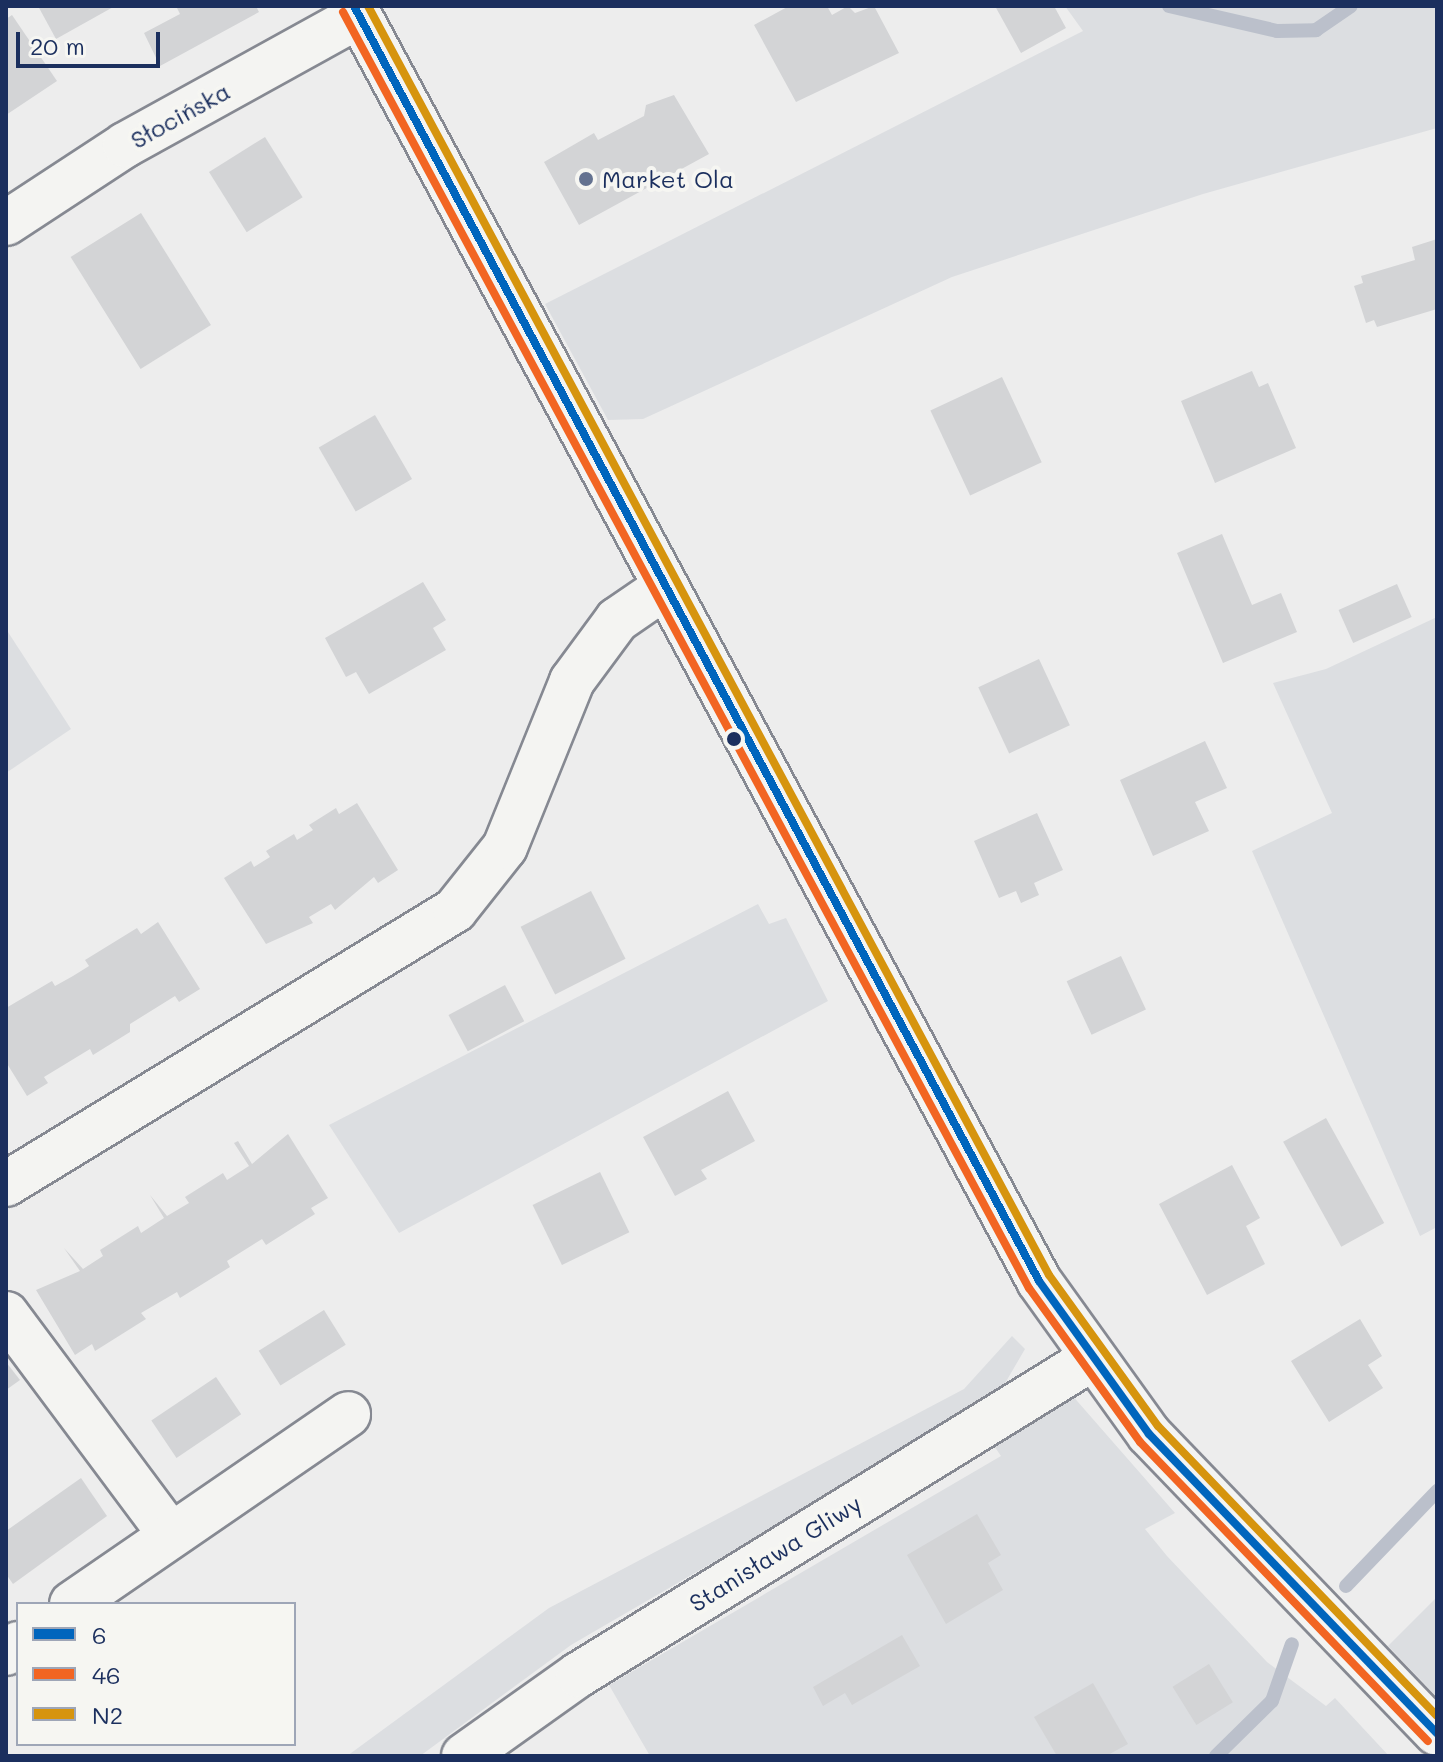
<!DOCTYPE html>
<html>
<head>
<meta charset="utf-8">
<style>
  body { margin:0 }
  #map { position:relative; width:1443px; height:1762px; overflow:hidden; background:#ededed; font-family:Mali,sans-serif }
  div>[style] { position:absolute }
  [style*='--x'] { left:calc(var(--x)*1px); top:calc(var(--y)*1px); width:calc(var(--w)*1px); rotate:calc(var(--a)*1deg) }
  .green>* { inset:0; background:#dcdee1 }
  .stream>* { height:14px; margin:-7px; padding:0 7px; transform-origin:7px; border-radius:7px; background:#bbc0cb }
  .building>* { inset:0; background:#d3d4d6; transform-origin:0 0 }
  .roads { filter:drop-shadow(2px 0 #868992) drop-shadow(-2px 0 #868992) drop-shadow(0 2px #868992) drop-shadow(0 -2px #868992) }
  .minor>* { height:44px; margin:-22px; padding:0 22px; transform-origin:22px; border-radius:22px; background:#f4f4f2 }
  .tertiary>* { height:44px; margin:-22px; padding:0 22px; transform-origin:22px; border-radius:22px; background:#f4f4f2 }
  .bus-1>* { height:8px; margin:-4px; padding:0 4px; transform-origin:4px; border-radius:4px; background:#0065bd }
  .bus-2>* { height:8px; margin:-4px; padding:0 4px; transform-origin:4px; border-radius:4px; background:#f26522 }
  .bus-3>* { height:8px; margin:-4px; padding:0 4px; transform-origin:4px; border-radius:4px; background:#d6940e }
  .dots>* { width:22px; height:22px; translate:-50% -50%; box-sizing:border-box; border:4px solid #f6f6f2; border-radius:50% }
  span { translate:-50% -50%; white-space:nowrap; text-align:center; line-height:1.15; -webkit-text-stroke:8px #f6f6f2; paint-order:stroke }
  .street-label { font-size:24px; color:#1b2f5e }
  .poi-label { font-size:24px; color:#1b2f5e }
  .left { translate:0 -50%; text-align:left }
  .frame { position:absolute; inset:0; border:8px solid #1b2f5e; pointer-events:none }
  .legend { position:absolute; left:16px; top:1602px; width:280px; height:144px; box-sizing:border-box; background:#f6f6f2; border:2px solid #9ea6b7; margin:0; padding:10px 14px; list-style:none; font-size:24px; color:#1b2f5e }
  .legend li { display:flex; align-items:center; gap:16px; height:40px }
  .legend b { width:40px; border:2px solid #9ea6b7 }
  .scale { position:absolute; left:16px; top:32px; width:144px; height:36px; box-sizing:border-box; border:4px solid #1b2f5e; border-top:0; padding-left:10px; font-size:24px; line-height:28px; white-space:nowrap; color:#1b2f5e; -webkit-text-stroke:6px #f6f6f2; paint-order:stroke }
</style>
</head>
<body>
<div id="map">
  <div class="green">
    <i style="clip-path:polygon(1065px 6px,1437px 6px,1437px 128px,1203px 194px,952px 277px,643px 419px,608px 420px,545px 304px,1083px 31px)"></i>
    <i style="clip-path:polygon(1437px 617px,1437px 1227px,1420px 1236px,1252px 851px,1332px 813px,1273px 683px,1326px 669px)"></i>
    <i style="clip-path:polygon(6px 629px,71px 729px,6px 773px)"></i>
    <i style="clip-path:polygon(758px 904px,769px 924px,786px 918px,828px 1001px,399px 1233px,329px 1125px)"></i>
    <i style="clip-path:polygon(1012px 1336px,1025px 1349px,997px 1397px,571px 1645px,420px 1756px,347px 1756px,549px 1608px,964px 1389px)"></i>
    <i style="clip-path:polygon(1071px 1394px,1175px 1513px,1145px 1529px,1167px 1556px,1267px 1662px,1326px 1706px,1335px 1698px,1389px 1756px,650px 1756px,609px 1685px,1001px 1456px,992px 1443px)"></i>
    <i style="clip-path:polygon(1437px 1597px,1437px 1697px,1388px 1646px)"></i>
  </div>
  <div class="stream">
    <i style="--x:1169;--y:6;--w:111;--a:13"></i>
    <i style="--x:1277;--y:31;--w:39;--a:-1"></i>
    <i style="--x:1316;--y:30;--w:42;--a:-34.4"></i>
    <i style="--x:1346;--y:1586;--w:132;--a:-46.2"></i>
    <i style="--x:1216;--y:1756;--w:78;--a:-44.5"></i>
    <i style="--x:1272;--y:1701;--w:60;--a:-70.7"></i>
  </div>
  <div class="building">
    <i style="clip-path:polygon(38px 6px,115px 6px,56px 39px)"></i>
    <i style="clip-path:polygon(176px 6px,256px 6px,259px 12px,160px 66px,144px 33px,180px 14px)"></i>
    <i style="clip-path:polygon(789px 6px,827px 6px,832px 15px,848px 6px,855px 13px,874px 6px,899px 53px,796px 102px,754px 25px)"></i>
    <i style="clip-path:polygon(995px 6px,1054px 6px,1066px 28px,1021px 53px)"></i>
    <i style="clip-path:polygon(12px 15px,57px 81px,6px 115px,6px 19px)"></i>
    <i style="clip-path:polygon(674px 95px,709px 154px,579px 225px,544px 162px,594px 133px,598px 140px,644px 116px,646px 105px)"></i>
    <i style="left:265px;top:137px;width:71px;height:66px;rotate:58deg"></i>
    <i style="left:141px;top:213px;width:132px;height:83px;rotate:58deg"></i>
    <i style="clip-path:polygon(1437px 239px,1437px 309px,1377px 327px,1374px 320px,1366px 323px,1354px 286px,1363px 283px,1361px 276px,1415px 260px,1412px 247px)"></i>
    <i style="clip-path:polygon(1252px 371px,1259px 387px,1268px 383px,1296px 448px,1215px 483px,1181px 401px)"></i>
    <i style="left:1002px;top:377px;width:94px;height:79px;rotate:65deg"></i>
    <i style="left:375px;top:415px;width:74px;height:65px;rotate:60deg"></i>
    <i style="clip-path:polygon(1222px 534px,1252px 605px,1281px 593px,1297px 632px,1223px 663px,1177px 553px)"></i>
    <i style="clip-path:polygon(423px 582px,446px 620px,433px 628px,446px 650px,369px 694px,356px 672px,346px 677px,325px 638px)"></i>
    <i style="left:1397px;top:584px;width:36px;height:64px;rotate:66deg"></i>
    <i style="left:1039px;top:659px;width:73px;height:67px;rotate:65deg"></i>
    <i style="clip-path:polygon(1205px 741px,1227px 788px,1195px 802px,1209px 831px,1153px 856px,1120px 780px)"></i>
    <i style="clip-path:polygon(357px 803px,398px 870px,378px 883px,374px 877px,335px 910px,331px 904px,309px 917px,313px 923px,266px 944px,224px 878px,251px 861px,254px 867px,270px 857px,266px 851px,294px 834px,297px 840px,313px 830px,309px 825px,336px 808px,339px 814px)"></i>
    <i style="clip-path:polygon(1037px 813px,1063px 870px,1034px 883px,1039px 895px,1021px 903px,1016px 891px,999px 898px,974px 841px)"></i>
    <i style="left:591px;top:891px;width:76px;height:79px;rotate:63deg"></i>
    <i style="clip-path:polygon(158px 922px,200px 989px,179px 1002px,175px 996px,130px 1024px,130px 1032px,93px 1055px,90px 1049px,44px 1077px,48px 1083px,27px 1096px,6px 1062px,6px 1008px,52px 981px,55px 986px,73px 976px,89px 966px,85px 960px,137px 928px,141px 934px)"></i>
    <i style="left:1121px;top:956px;width:59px;height:60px;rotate:65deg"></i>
    <i style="left:505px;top:985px;width:41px;height:64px;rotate:62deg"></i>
    <i style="clip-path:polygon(728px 1091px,755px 1141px,701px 1170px,707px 1179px,675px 1196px,643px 1137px)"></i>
    <i style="left:1326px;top:1118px;width:120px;height:49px;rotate:61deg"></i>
    <i style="clip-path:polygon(288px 1134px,328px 1198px,311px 1208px,315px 1214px,266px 1245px,262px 1239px,227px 1261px,230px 1267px,180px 1298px,177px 1292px,141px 1313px,146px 1319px,95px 1351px,92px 1344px,75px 1355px,36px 1290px,80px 1271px,64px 1248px,83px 1269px,103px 1256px,100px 1250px,138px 1226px,141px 1233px,164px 1218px,150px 1195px,167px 1216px,189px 1203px,185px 1197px,223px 1173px,227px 1180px,249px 1166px,234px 1143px,238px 1141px,252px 1164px)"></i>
    <i style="clip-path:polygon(1232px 1165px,1260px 1218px,1246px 1226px,1265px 1264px,1207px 1295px,1159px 1204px)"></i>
    <i style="left:600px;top:1172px;width:67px;height:75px;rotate:64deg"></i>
    <i style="left:324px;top:1310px;width:41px;height:77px;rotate:58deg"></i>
    <i style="clip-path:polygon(1360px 1319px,1382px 1356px,1368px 1365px,1383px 1388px,1329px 1422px,1291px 1361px)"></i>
    <i style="clip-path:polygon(6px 1362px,20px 1380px,6px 1390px)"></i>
    <i style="left:216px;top:1377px;width:45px;height:78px;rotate:56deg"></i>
    <i style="clip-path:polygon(81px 1478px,107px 1516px,13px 1584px,6px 1574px,6px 1531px)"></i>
    <i style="clip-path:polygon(977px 1514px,1001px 1555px,988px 1563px,1003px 1590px,946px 1624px,907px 1555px)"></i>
    <i style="clip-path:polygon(902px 1635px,920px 1666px,852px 1705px,845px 1693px,823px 1706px,813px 1687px)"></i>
    <i style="left:1209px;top:1664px;width:45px;height:43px;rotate:58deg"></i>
    <i style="clip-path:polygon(1093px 1683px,1128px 1744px,1106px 1756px,1057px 1756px,1034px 1717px)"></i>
  </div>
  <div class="roads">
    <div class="minor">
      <i style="--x:6;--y:223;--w:142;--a:-33.2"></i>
      <i style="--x:125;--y:145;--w:267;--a:-28.9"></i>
      <i style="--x:6;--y:1184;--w:526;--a:-31.39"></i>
      <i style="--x:455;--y:910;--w:80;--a:-51.6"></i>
      <i style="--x:505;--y:847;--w:179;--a:-68"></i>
      <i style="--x:572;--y:681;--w:76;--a:-53.6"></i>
      <i style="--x:617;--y:620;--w:58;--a:-34.5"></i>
      <i style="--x:6;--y:1314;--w:273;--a:53.3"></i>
      <i style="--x:72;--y:1604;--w:335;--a:-34.5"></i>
      <i style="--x:6;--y:1653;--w:15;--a:-37"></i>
      <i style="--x:464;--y:1756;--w:140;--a:-35.4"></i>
      <i style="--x:578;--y:1675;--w:603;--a:-31.63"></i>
    </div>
    <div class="tertiary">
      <i style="--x:354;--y:6;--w:1447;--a:61.75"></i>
      <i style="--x:1039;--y:1281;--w:188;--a:54.3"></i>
      <i style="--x:1149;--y:1434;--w:415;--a:46.1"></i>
    </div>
  </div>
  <div class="bus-1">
    <i style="--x:354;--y:6;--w:1447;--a:61.75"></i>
    <i style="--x:1039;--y:1281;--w:188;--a:54.3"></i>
    <i style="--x:1149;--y:1434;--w:415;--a:46.1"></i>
  </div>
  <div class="bus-2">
    <i style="--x:343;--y:12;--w:1449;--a:61.74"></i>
    <i style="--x:1029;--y:1288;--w:190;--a:54.2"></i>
    <i style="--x:1140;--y:1442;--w:415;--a:46.1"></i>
  </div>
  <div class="bus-3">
    <i style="--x:368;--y:6;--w:1440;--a:61.78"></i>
    <i style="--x:1049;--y:1275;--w:186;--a:54.2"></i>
    <i style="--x:1158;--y:1426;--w:402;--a:46.1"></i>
  </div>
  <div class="dots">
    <i style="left:586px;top:179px;background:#647290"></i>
    <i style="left:734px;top:739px;background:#1b2f5e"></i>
  </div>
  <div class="street-label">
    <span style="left:180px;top:115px;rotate:-29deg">Słocińska</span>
    <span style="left:775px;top:1553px;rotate:-32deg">Stanisława Gliwy</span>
  </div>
  <div class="poi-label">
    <span class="left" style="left:602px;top:179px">Market Ola</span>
  </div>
  <div class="frame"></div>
  <ul class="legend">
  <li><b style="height:10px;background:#0065bd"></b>6</li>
  <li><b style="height:10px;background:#f26522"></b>46</li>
  <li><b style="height:10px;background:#d6940e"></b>N2</li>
  </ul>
  <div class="scale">20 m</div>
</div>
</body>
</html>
